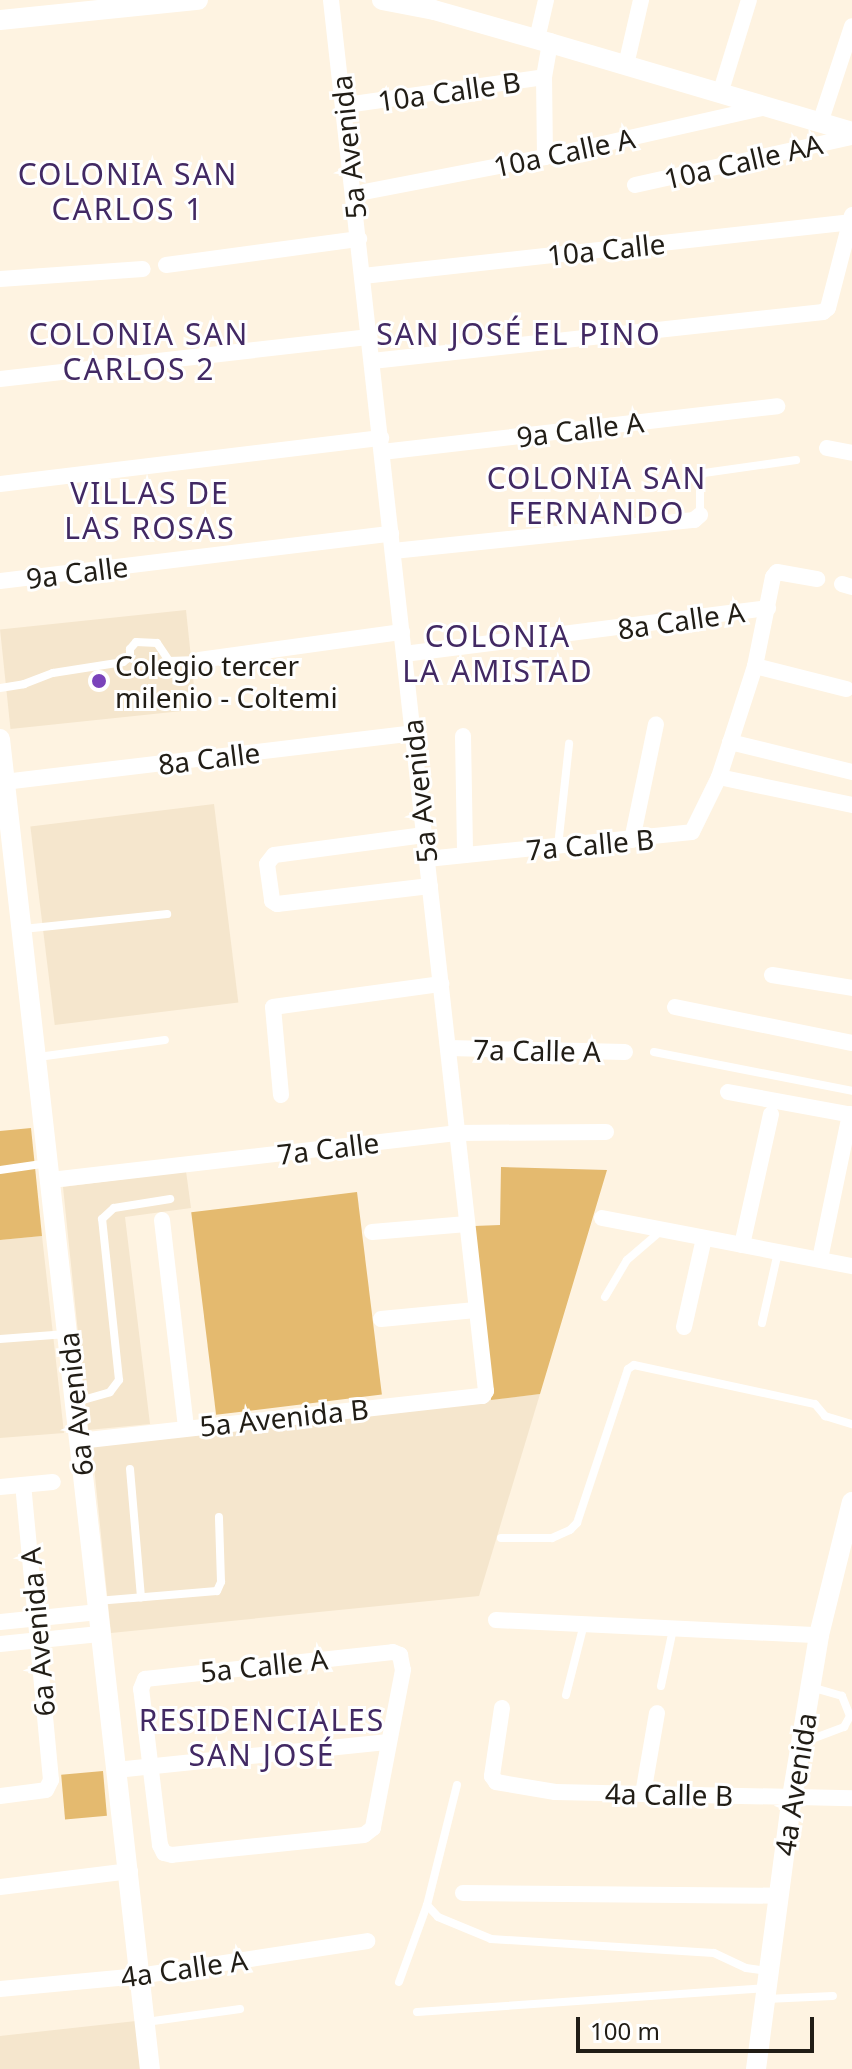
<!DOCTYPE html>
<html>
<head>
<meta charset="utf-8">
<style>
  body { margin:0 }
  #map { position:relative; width:852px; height:2069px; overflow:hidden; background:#fef3e1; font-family:"Noto Sans",sans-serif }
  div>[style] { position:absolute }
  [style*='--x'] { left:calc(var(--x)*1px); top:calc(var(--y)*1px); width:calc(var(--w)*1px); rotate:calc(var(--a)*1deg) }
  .built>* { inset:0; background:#f5e6cd; transform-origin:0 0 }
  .green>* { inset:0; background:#e4ba6f; transform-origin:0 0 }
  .service>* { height:8px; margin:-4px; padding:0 4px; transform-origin:4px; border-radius:4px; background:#fff }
  .minor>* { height:16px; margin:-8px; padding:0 8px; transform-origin:8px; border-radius:8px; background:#fff }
  .tertiary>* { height:20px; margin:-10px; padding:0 10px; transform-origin:10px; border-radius:10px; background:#fff }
  .dots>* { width:22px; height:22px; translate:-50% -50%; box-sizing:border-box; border:4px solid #fff; border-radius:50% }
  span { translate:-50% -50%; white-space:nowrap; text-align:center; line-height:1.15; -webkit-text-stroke:6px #fff; paint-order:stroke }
  .street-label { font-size:28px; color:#211d16 }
  .poi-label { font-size:28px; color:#211d16 }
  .left { translate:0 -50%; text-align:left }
  .neighbourhood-label { font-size:30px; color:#422963; letter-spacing:2px }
  .scale { position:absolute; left:576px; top:2017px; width:238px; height:36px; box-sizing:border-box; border:4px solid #211d16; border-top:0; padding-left:10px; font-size:24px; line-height:28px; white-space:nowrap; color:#211d16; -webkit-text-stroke:6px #fff; paint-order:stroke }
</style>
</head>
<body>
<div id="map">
  <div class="built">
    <i style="left:186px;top:610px;width:100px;height:187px;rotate:84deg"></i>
    <i style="left:214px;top:804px;width:200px;height:185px;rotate:83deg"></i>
    <i style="clip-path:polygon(186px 1171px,191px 1208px,125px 1217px,150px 1424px,88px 1430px,63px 1187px)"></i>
    <i style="clip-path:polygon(42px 1236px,64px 1433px,0 1438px,0 1240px)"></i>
    <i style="clip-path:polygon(540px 1394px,479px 1596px,111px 1633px,92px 1447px)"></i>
    <i style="clip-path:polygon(136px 2021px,141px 2069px,0 2069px,0 2036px)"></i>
  </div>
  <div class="green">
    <i style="clip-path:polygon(31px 1128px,42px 1236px,0 1240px,0 1131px)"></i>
    <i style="clip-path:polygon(501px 1167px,607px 1170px,540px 1394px,491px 1400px,474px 1226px,500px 1225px)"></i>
    <i style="left:357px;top:1192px;width:204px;height:167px;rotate:83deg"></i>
    <i style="left:103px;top:1771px;width:45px;height:42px;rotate:85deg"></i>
  </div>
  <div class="service">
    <i style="--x:700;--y:515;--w:37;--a:-90"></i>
    <i style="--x:700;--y:478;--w:6;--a:-51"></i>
    <i style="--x:704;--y:473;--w:93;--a:-8"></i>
    <i style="--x:0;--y:688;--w:24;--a:-9"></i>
    <i style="--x:24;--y:684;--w:31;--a:-21"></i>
    <i style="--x:53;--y:673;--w:71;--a:-8.9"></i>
    <i style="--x:123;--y:662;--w:9;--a:-36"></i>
    <i style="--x:130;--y:657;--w:8;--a:-90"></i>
    <i style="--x:130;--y:649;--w:9;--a:-49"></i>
    <i style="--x:136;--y:642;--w:21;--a:3"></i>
    <i style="--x:157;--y:643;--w:22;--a:56"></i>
    <i style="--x:169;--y:661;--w:29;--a:-2"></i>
    <i style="--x:558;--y:846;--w:103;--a:-83.8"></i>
    <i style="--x:23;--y:929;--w:145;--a:-5.9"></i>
    <i style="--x:654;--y:1052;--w:202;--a:11.1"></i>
    <i style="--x:38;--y:1057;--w:128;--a:-7.6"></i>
    <i style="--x:0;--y:1170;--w:49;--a:-8.3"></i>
    <i style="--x:605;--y:1297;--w:43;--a:-59.3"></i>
    <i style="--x:627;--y:1260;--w:46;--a:-40.6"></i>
    <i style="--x:762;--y:1323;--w:73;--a:-77.3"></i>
    <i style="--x:0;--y:1339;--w:67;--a:-4.3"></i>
    <i style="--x:76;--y:1402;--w:35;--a:-16"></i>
    <i style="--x:110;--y:1392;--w:15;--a:-53"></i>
    <i style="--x:119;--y:1380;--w:162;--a:-96"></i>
    <i style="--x:102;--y:1219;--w:16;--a:-43"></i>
    <i style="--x:114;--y:1208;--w:57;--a:-9.1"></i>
    <i style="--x:130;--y:1469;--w:129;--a:85.1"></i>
    <i style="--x:501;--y:1538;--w:51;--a:0"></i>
    <i style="--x:552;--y:1538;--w:20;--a:-24"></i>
    <i style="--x:570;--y:1530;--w:10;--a:-45"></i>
    <i style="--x:577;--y:1523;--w:162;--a:-71.7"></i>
    <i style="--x:628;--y:1369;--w:7;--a:-34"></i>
    <i style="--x:634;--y:1365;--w:185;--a:12.2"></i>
    <i style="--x:815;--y:1404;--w:16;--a:50"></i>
    <i style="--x:825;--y:1416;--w:28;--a:17"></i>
    <i style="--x:97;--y:1601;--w:120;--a:-4.8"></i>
    <i style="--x:217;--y:1591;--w:10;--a:-66"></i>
    <i style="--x:221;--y:1582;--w:65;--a:-91.8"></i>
    <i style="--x:661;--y:1686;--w:58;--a:-78.1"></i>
    <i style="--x:566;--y:1695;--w:73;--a:-75.8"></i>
    <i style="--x:804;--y:1742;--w:43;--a:-20.6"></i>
    <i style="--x:844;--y:1727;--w:13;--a:-61"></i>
    <i style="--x:850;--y:1716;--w:22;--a:-112"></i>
    <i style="--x:842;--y:1696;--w:32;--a:-164"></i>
    <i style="--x:457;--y:1785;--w:124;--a:104"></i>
    <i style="--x:427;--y:1905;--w:16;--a:47"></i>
    <i style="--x:438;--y:1917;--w:57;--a:22.5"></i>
    <i style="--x:491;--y:1939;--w:223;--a:3.6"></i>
    <i style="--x:714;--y:1953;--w:35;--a:25"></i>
    <i style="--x:746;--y:1968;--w:22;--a:8"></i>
    <i style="--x:399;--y:1982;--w:82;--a:-70"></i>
    <i style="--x:766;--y:1999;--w:67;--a:-2.6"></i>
    <i style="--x:417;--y:2012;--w:349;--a:-3.9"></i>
    <i style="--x:146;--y:2022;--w:95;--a:-7.9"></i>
  </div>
  <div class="minor">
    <i style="--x:537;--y:39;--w:40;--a:-77"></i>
    <i style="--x:626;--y:65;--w:67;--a:-77"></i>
    <i style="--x:720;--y:94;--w:98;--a:-72.9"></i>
    <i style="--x:353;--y:104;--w:193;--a:-8"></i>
    <i style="--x:820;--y:123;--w:102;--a:-71.7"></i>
    <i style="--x:545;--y:157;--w:80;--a:-90.7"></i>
    <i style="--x:544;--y:77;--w:35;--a:-80"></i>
    <i style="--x:635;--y:185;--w:222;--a:-12.5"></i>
    <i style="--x:364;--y:192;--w:184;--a:-10.9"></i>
    <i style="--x:545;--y:157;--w:223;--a:-12.7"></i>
    <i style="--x:166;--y:265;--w:195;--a:-7.7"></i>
    <i style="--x:363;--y:276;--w:490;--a:-6.3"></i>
    <i style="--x:0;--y:279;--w:143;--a:-4"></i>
    <i style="--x:372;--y:361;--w:454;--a:-6.2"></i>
    <i style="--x:823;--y:312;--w:6;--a:-39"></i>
    <i style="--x:828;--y:308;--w:96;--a:-75.5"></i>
    <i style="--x:0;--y:379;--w:372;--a:-6.5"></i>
    <i style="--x:827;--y:448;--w:25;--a:11"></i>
    <i style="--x:382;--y:452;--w:398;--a:-6.6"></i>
    <i style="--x:0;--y:484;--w:384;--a:-6.9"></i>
    <i style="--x:393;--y:551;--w:303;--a:-5.9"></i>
    <i style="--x:694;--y:520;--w:8;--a:-40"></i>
    <i style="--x:0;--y:581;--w:394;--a:-6.9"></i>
    <i style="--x:842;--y:584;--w:10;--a:17"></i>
    <i style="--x:404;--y:654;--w:367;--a:-7.2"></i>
    <i style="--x:199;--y:660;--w:205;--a:-7.9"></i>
    <i style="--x:755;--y:666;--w:94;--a:14.2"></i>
    <i style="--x:463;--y:736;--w:119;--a:89"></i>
    <i style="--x:730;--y:742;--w:126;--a:13.8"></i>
    <i style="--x:719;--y:777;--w:136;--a:11.9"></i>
    <i style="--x:4;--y:782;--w:412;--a:-6.8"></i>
    <i style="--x:424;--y:835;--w:151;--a:172.4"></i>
    <i style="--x:274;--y:855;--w:11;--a:128"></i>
    <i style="--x:267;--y:864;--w:37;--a:82"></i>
    <i style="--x:272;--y:901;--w:6;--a:31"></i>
    <i style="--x:277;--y:904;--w:154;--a:-6.7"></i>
    <i style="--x:632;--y:840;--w:118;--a:-78.3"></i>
    <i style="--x:427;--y:859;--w:266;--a:-5.8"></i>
    <i style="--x:692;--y:832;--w:61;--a:-63.9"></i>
    <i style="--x:719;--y:777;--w:117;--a:-72"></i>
    <i style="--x:755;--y:666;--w:91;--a:-78.6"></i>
    <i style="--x:773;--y:577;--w:6;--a:-51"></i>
    <i style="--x:777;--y:572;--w:41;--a:9.9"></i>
    <i style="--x:772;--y:975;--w:81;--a:9.2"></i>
    <i style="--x:675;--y:1007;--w:181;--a:11.5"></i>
    <i style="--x:448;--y:1048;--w:177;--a:1.3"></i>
    <i style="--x:728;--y:1092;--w:126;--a:10.5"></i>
    <i style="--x:281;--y:1095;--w:88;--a:-95.2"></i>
    <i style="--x:273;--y:1007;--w:170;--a:-7.8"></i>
    <i style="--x:51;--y:1180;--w:408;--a:-6.6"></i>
    <i style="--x:456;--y:1133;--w:150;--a:-0.4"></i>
    <i style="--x:602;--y:1218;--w:255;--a:10.9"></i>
    <i style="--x:162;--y:1220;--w:208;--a:83.4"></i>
    <i style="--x:372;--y:1232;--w:95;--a:-4.8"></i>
    <i style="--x:742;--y:1245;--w:134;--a:-77.5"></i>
    <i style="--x:820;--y:1259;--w:148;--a:-78.3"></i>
    <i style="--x:381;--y:1319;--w:95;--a:-5.4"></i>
    <i style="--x:684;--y:1327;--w:91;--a:-77.3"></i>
    <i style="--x:79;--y:1441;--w:406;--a:-6.4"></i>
    <i style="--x:483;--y:1396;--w:6;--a:-59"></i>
    <i style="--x:486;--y:1391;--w:1400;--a:-96.36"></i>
    <i style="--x:0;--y:1487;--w:53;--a:-5.4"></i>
    <i style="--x:496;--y:1620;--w:323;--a:2.7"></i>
    <i style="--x:0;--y:1622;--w:99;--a:-5.8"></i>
    <i style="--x:0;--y:1644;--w:100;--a:-5.7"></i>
    <i style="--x:393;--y:1652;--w:8;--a:23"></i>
    <i style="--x:400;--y:1655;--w:15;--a:79"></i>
    <i style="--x:403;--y:1670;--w:161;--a:100.8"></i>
    <i style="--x:373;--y:1828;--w:11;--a:142"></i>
    <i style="--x:364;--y:1835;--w:193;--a:174.1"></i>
    <i style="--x:172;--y:1855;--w:8;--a:-166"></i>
    <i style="--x:164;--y:1853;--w:9;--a:-117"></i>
    <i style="--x:160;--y:1845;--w:157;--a:-96.9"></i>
    <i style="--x:141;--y:1689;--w:11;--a:-68"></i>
    <i style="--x:145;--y:1679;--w:249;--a:-6.2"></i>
    <i style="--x:502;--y:1708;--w:69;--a:98.4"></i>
    <i style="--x:492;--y:1776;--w:7;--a:56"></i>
    <i style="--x:496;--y:1782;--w:60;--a:9.6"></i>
    <i style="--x:555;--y:1792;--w:297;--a:1.2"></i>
    <i style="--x:116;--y:1770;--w:274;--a:-5.9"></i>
    <i style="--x:643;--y:1794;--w:82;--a:-80.2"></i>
    <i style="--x:0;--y:1796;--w:46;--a:-7.4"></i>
    <i style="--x:46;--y:1790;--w:11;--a:-63"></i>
    <i style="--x:51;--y:1780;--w:296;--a:-95.4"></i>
    <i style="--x:0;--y:1887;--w:131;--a:-7"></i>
    <i style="--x:463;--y:1893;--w:316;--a:0.5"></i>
    <i style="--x:0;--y:1989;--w:140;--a:-5.3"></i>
    <i style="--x:139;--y:1976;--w:231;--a:-8.7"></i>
  </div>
  <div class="tertiary">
    <i style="--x:382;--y:0;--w:53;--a:10.9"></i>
    <i style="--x:434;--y:10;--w:121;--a:15.9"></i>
    <i style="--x:550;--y:43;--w:315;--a:16.4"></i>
    <i style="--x:0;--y:20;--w:199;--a:-5.8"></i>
    <i style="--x:0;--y:739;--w:1338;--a:83.57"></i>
    <i style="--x:756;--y:2069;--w:274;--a:-82.5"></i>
    <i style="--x:792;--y:1797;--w:164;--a:-80.5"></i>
    <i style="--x:819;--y:1635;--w:137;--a:-76.1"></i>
  </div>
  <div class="dots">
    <i style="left:99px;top:681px;background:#7a43ba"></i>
  </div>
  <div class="street-label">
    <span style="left:449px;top:91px;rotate:-8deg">10a Calle B</span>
    <span style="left:348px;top:147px;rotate:-96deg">5a Avenida</span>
    <span style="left:564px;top:152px;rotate:-12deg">10a Calle A</span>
    <span style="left:743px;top:161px;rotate:-13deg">10a Calle AA</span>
    <span style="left:606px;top:249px;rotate:-6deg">10a Calle</span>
    <span style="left:580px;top:429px;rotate:-7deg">9a Calle A</span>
    <span style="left:77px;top:572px;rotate:-7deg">9a Calle</span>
    <span style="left:681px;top:620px;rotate:-8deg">8a Calle A</span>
    <span style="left:209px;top:758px;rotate:-7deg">8a Calle</span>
    <span style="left:419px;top:791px;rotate:-96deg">5a Avenida</span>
    <span style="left:590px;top:844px;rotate:-5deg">7a Calle B</span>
    <span style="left:537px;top:1050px;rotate:1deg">7a Calle A</span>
    <span style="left:328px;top:1148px;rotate:-7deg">7a Calle</span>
    <span style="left:75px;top:1404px;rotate:-96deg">6a Avenida</span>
    <span style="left:284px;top:1417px;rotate:-6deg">5a Avenida B</span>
    <span style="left:37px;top:1632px;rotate:-95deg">6a Avenida A</span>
    <span style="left:264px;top:1665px;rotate:-6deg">5a Calle A</span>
    <span style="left:795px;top:1784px;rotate:-81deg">4a Avenida</span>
    <span style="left:669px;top:1794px;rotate:1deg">4a Calle B</span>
    <span style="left:184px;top:1968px;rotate:-8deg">4a Calle A</span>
  </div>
  <div class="poi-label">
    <span class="left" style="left:115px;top:681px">Colegio tercer<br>milenio - Coltemi</span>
  </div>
  <div class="neighbourhood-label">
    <span style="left:128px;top:191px">COLONIA SAN<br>CARLOS 1</span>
    <span style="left:139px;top:351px">COLONIA SAN<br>CARLOS 2</span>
    <span style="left:519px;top:334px">SAN JOSÉ EL PINO</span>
    <span style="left:597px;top:495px">COLONIA SAN<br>FERNANDO</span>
    <span style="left:150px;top:510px">VILLAS DE<br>LAS ROSAS</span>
    <span style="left:498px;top:653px">COLONIA<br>LA AMISTAD</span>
    <span style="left:262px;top:1737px">RESIDENCIALES<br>SAN JOSÉ</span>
  </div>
  <div class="scale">100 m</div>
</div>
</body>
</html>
